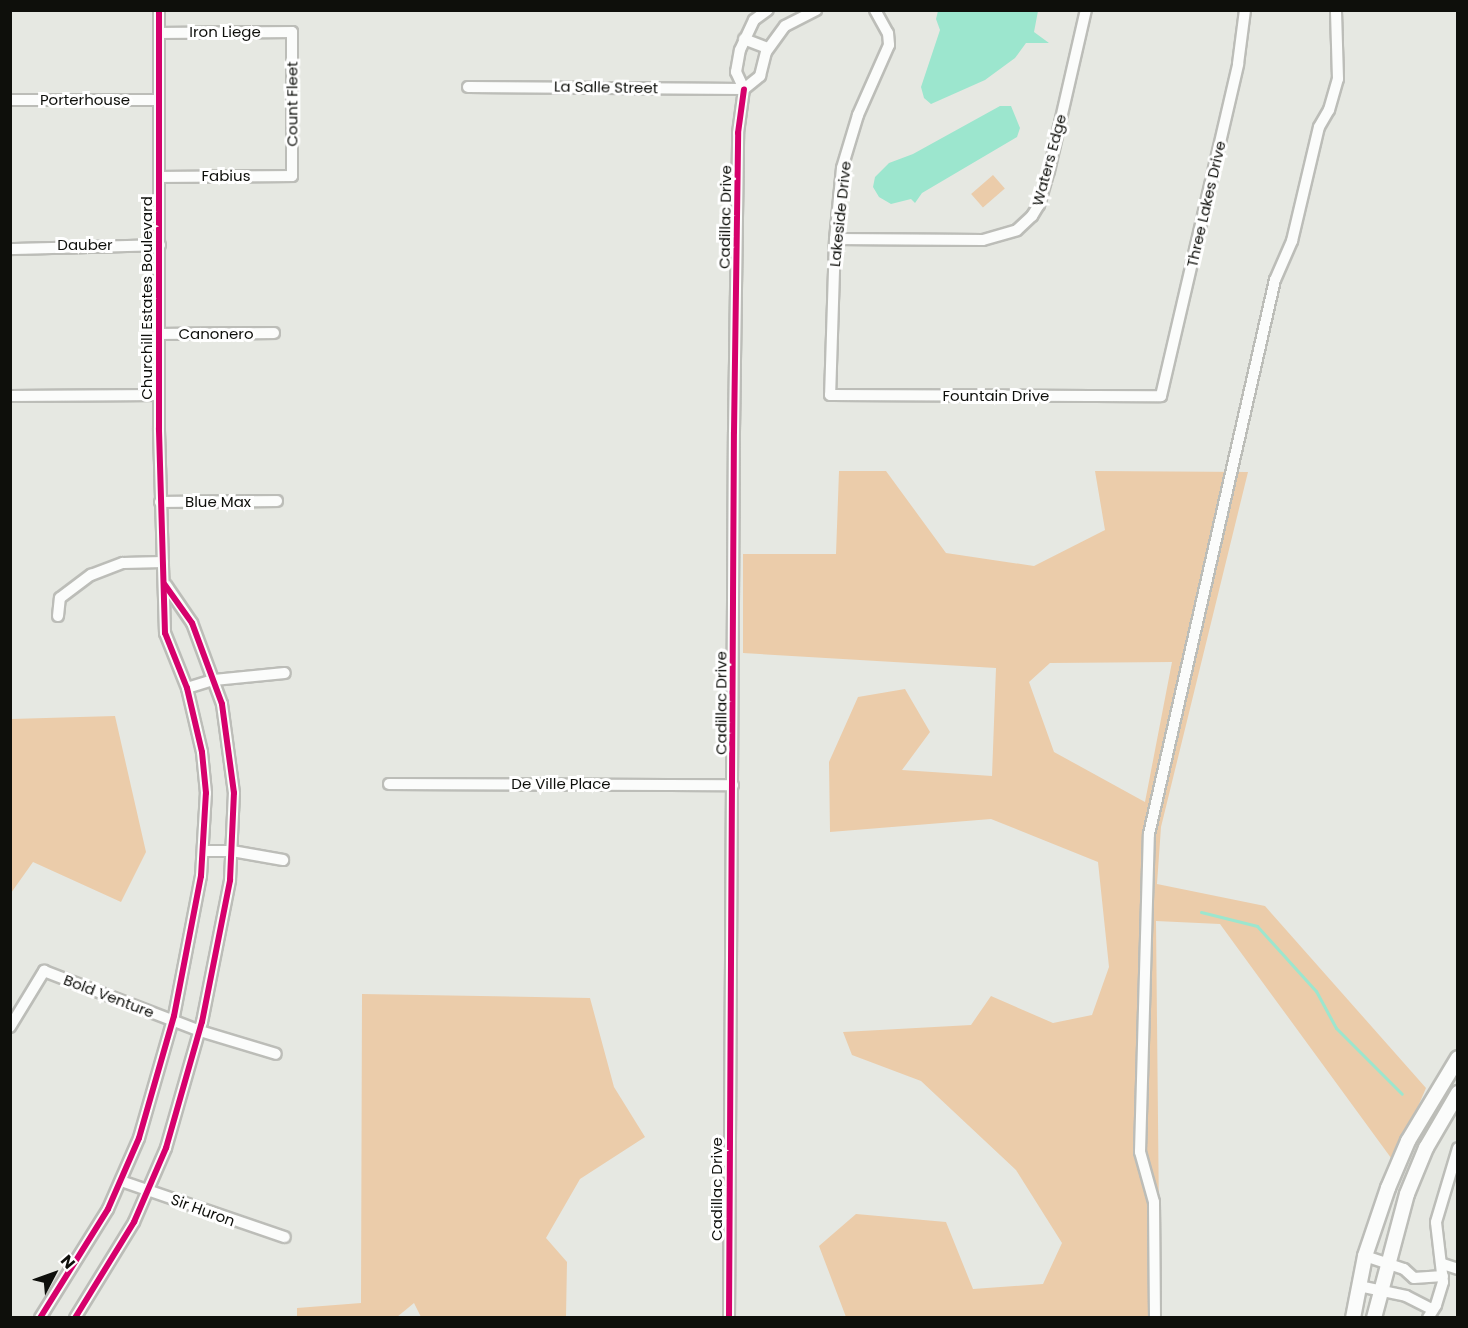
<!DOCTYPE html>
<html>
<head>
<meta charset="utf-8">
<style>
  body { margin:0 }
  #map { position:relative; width:1468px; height:1328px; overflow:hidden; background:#e6e8e2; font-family:Poppins,sans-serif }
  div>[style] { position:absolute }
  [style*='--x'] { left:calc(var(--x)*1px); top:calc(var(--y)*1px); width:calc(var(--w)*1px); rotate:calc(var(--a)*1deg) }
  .green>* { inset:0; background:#ebccaa; transform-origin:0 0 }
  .water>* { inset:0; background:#9ce6ce }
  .stream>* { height:3px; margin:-1.5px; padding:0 1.5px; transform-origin:1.5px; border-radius:1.5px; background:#9ce6ce }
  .roads { filter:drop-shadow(2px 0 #bcbdb8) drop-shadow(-2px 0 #bcbdb8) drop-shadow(0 2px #bcbdb8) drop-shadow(0 -2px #bcbdb8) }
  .minor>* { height:10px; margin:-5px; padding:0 5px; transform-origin:5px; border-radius:5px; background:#fbfcfb }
  .major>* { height:14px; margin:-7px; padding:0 7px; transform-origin:7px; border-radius:7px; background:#fbfcfb }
  .cycleway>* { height:6px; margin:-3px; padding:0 3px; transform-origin:3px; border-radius:3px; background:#d6006c }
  span { translate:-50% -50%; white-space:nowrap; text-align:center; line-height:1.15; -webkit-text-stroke:6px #fff; paint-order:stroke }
  .street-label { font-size:15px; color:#0e0f0b }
  .frame { position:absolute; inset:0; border:12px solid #0e0f0b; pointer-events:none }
  .north { position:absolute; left:24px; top:1244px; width:60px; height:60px; -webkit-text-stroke:4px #fff; paint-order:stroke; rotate:49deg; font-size:16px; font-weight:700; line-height:24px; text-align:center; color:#0e0f0b }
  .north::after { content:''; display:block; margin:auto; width:21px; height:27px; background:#0e0f0b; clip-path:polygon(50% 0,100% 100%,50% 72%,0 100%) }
</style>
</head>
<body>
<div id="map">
  <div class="green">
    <i style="left:993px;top:175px;width:18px;height:29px;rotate:49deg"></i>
    <i style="clip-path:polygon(evenodd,839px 471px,886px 471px,946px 553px,1034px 566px,1105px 530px,1095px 471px,1248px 472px,1161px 827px,1157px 884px,1265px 906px,1426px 1088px,1394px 1162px,1220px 924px,1156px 921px,1160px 1317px,846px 1317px,819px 1246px,856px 1214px,946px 1222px,973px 1289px,1043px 1284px,1062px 1243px,1016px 1170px,921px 1081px,852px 1055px,843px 1032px,971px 1025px,991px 996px,1053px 1023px,1092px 1015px,1109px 967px,1098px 862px,991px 819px,830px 832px,829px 762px,858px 697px,905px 689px,930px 732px,902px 770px,992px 776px,996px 668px,743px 653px,743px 554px,836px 554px,839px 471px,1172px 662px,1145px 802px,1054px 752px,1029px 682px,1050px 663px,1172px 662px)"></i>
    <i style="clip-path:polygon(115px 716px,146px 852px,121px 902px,33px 862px,11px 893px,11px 719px)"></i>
    <i style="clip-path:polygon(362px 994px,590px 998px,614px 1087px,645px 1137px,580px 1179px,546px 1238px,567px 1262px,566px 1317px,421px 1317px,414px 1303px,397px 1317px,297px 1317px,297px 1308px,361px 1303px)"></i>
  </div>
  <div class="water">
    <i style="clip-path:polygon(938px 11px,1038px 11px,1034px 32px,1049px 43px,1026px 43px,1015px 58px,985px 80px,931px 104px,924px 98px,921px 87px,940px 30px,936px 19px)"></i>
    <i style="clip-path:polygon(1000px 106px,1011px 106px,1020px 128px,1017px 137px,922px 193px,915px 203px,911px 199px,891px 204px,879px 197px,873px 187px,875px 177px,889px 163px,913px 154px)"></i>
  </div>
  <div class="stream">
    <i style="--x:1201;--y:912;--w:58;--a:14"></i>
    <i style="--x:1257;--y:926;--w:88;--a:47.8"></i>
    <i style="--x:1316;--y:991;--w:42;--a:61.6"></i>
    <i style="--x:1336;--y:1028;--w:93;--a:45"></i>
  </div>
  <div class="roads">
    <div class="minor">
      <i style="--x:875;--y:10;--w:26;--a:61"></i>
      <i style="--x:888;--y:33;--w:12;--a:85"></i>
      <i style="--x:889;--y:45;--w:77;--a:113.9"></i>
      <i style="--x:858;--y:115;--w:55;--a:106.8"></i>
      <i style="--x:842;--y:168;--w:71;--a:95.6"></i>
      <i style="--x:835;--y:239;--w:156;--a:91.8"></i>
      <i style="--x:830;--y:395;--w:331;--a:0.2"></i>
      <i style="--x:1161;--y:396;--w:341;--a:-76.9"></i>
      <i style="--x:1238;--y:64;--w:54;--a:-82.6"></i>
      <i style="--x:159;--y:33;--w:133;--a:-0.4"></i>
      <i style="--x:292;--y:32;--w:144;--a:90"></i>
      <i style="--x:292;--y:176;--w:133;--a:179.6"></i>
      <i style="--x:744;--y:39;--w:25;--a:21"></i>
      <i style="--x:468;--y:87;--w:276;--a:0.4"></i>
      <i style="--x:744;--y:89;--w:21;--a:-39"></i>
      <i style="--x:760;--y:76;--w:25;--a:-76"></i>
      <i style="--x:766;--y:52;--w:32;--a:-54"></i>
      <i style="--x:785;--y:26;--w:35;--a:-27"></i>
      <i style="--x:744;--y:89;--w:19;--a:-115"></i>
      <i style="--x:736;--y:72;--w:22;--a:-80"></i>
      <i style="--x:740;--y:50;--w:33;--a:-65"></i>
      <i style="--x:754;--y:20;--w:17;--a:-36"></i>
      <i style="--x:10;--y:100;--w:149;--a:0"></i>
      <i style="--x:835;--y:239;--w:148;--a:0.4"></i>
      <i style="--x:983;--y:240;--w:35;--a:-16"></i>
      <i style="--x:1017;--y:230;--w:21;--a:-43"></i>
      <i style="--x:1032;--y:216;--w:13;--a:-58"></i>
      <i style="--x:1039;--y:205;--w:35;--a:-74"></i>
      <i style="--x:1049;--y:171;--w:165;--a:-77.1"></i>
      <i style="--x:10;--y:249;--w:150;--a:-1.5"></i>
      <i style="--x:159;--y:334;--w:115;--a:-0.5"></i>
      <i style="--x:10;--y:396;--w:149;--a:-0.4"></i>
      <i style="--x:160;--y:502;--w:117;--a:-0.5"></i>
      <i style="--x:58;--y:616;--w:18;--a:-84"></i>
      <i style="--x:60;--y:598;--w:39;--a:-37"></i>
      <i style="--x:91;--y:575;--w:34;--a:-21"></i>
      <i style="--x:123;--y:563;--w:40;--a:-1.4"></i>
      <i style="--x:187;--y:688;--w:28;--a:-17"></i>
      <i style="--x:214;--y:680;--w:71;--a:-5.6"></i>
      <i style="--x:389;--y:784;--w:344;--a:0.2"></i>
      <i style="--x:203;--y:851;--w:29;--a:0"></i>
      <i style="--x:232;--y:851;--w:52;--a:10"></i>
      <i style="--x:10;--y:1027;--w:66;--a:-58.7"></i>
      <i style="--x:44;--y:971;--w:167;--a:21"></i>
      <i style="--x:200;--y:1031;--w:79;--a:16.8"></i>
      <i style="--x:121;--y:1181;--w:173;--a:18.9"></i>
      <i style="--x:1365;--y:1256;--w:41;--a:18.4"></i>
      <i style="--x:1404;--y:1269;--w:13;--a:42"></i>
      <i style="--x:1414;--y:1278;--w:29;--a:-4"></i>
      <i style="--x:1443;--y:1264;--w:16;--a:18"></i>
      <i style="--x:1359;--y:1286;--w:48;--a:12"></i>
      <i style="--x:1406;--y:1296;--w:30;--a:27"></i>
      <i style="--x:40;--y:1318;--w:128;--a:-58"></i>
      <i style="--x:108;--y:1209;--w:77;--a:-66.4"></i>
      <i style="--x:139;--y:1138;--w:127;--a:-74"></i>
      <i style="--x:174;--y:1016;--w:143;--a:-79.1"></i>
      <i style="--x:201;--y:876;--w:83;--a:-86.6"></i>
      <i style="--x:206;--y:793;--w:41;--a:-95.6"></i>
      <i style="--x:202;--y:752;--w:66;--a:-103.2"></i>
      <i style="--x:187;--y:688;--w:59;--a:-111.8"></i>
      <i style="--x:165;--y:633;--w:205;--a:-91.7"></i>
      <i style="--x:159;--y:428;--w:418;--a:-90"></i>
      <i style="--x:75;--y:1318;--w:113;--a:-58.4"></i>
      <i style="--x:134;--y:1222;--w:81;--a:-66.6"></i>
      <i style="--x:166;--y:1148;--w:131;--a:-74.1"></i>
      <i style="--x:202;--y:1022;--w:145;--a:-78.8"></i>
      <i style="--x:230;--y:880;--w:87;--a:-87.4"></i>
      <i style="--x:234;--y:793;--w:90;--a:-97.7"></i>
      <i style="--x:222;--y:704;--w:86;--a:-110.3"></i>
      <i style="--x:192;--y:623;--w:46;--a:-124.4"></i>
      <i style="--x:729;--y:1318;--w:886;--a:-89.68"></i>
      <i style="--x:734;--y:432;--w:299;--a:-89.2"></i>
      <i style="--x:738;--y:133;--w:44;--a:-82.2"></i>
      <i style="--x:1155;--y:1318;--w:116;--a:-90.5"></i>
      <i style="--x:1154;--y:1202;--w:52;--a:-105.6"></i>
      <i style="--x:1140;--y:1152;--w:318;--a:-88.4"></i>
      <i style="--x:1149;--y:834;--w:568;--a:-77.19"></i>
      <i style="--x:1275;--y:280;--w:43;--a:-66.4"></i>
      <i style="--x:1292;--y:241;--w:117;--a:-76.7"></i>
      <i style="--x:1319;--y:127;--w:20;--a:-60"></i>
      <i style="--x:1329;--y:110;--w:32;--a:-74"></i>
      <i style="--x:1338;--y:79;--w:69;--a:-91.7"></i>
      <i style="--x:1428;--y:1318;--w:15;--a:-58"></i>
      <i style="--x:1436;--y:1305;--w:24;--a:-73"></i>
      <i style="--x:1443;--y:1282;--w:60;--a:-96.7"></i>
      <i style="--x:1436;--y:1222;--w:77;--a:-73.4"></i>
    </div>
    <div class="major">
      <i style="--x:1353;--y:1318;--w:63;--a:-79"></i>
      <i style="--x:1365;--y:1256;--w:72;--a:-71.3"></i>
      <i style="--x:1388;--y:1188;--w:51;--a:-66.9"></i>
      <i style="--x:1408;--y:1141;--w:97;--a:-58.9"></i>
      <i style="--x:1374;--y:1318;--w:128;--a:-75.1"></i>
      <i style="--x:1407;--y:1194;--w:50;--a:-67.6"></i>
      <i style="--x:1426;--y:1148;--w:64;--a:-59.8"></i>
    </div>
  </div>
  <div class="cycleway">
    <i style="--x:40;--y:1318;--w:128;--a:-58"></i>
    <i style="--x:108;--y:1209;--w:77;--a:-66.4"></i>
    <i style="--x:139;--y:1138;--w:127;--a:-74"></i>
    <i style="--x:174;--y:1016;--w:143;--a:-79.1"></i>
    <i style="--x:201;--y:876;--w:83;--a:-86.6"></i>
    <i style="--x:206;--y:793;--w:41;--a:-95.6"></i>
    <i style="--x:202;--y:752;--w:66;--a:-103.2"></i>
    <i style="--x:187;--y:688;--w:59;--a:-111.8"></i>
    <i style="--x:165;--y:633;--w:205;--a:-91.7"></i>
    <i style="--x:159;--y:428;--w:418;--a:-90"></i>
    <i style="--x:75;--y:1318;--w:113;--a:-58.4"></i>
    <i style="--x:134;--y:1222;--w:81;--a:-66.6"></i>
    <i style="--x:166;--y:1148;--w:131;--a:-74.1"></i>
    <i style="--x:202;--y:1022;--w:145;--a:-78.8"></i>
    <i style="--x:230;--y:880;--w:87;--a:-87.4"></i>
    <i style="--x:234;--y:793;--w:90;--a:-97.7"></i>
    <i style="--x:222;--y:704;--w:86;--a:-110.3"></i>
    <i style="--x:192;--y:623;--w:47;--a:-125.4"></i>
    <i style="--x:729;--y:1318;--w:886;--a:-89.68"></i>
    <i style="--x:734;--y:432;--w:299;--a:-89.2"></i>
    <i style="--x:738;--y:133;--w:44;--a:-82.2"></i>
  </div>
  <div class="street-label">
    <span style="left:225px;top:32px">Iron Liege</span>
    <span style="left:606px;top:87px;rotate:1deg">La Salle Street</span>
    <span style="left:85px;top:100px">Porterhouse</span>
    <span style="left:292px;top:104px;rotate:-90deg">Count Fleet</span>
    <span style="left:1049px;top:160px;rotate:-75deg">Waters Edge</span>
    <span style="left:226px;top:176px">Fabius</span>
    <span style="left:1206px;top:204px;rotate:-77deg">Three Lakes Drive</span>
    <span style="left:840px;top:214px;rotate:-84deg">Lakeside Drive</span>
    <span style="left:725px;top:217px;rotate:-89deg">Cadillac Drive</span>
    <span style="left:85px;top:245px">Dauber</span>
    <span style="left:147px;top:298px;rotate:-90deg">Churchill Estates Boulevard</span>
    <span style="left:216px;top:334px">Canonero</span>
    <span style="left:996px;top:396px">Fountain Drive</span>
    <span style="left:218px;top:502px">Blue Max</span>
    <span style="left:721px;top:703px;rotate:-90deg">Cadillac Drive</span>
    <span style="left:561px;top:784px">De Ville Place</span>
    <span style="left:109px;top:996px;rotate:21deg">Bold Venture</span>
    <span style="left:717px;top:1189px;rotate:-90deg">Cadillac Drive</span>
    <span style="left:203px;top:1210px;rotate:20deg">Sir Huron</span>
  </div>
  <div class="frame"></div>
  <div class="north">N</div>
</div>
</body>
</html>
